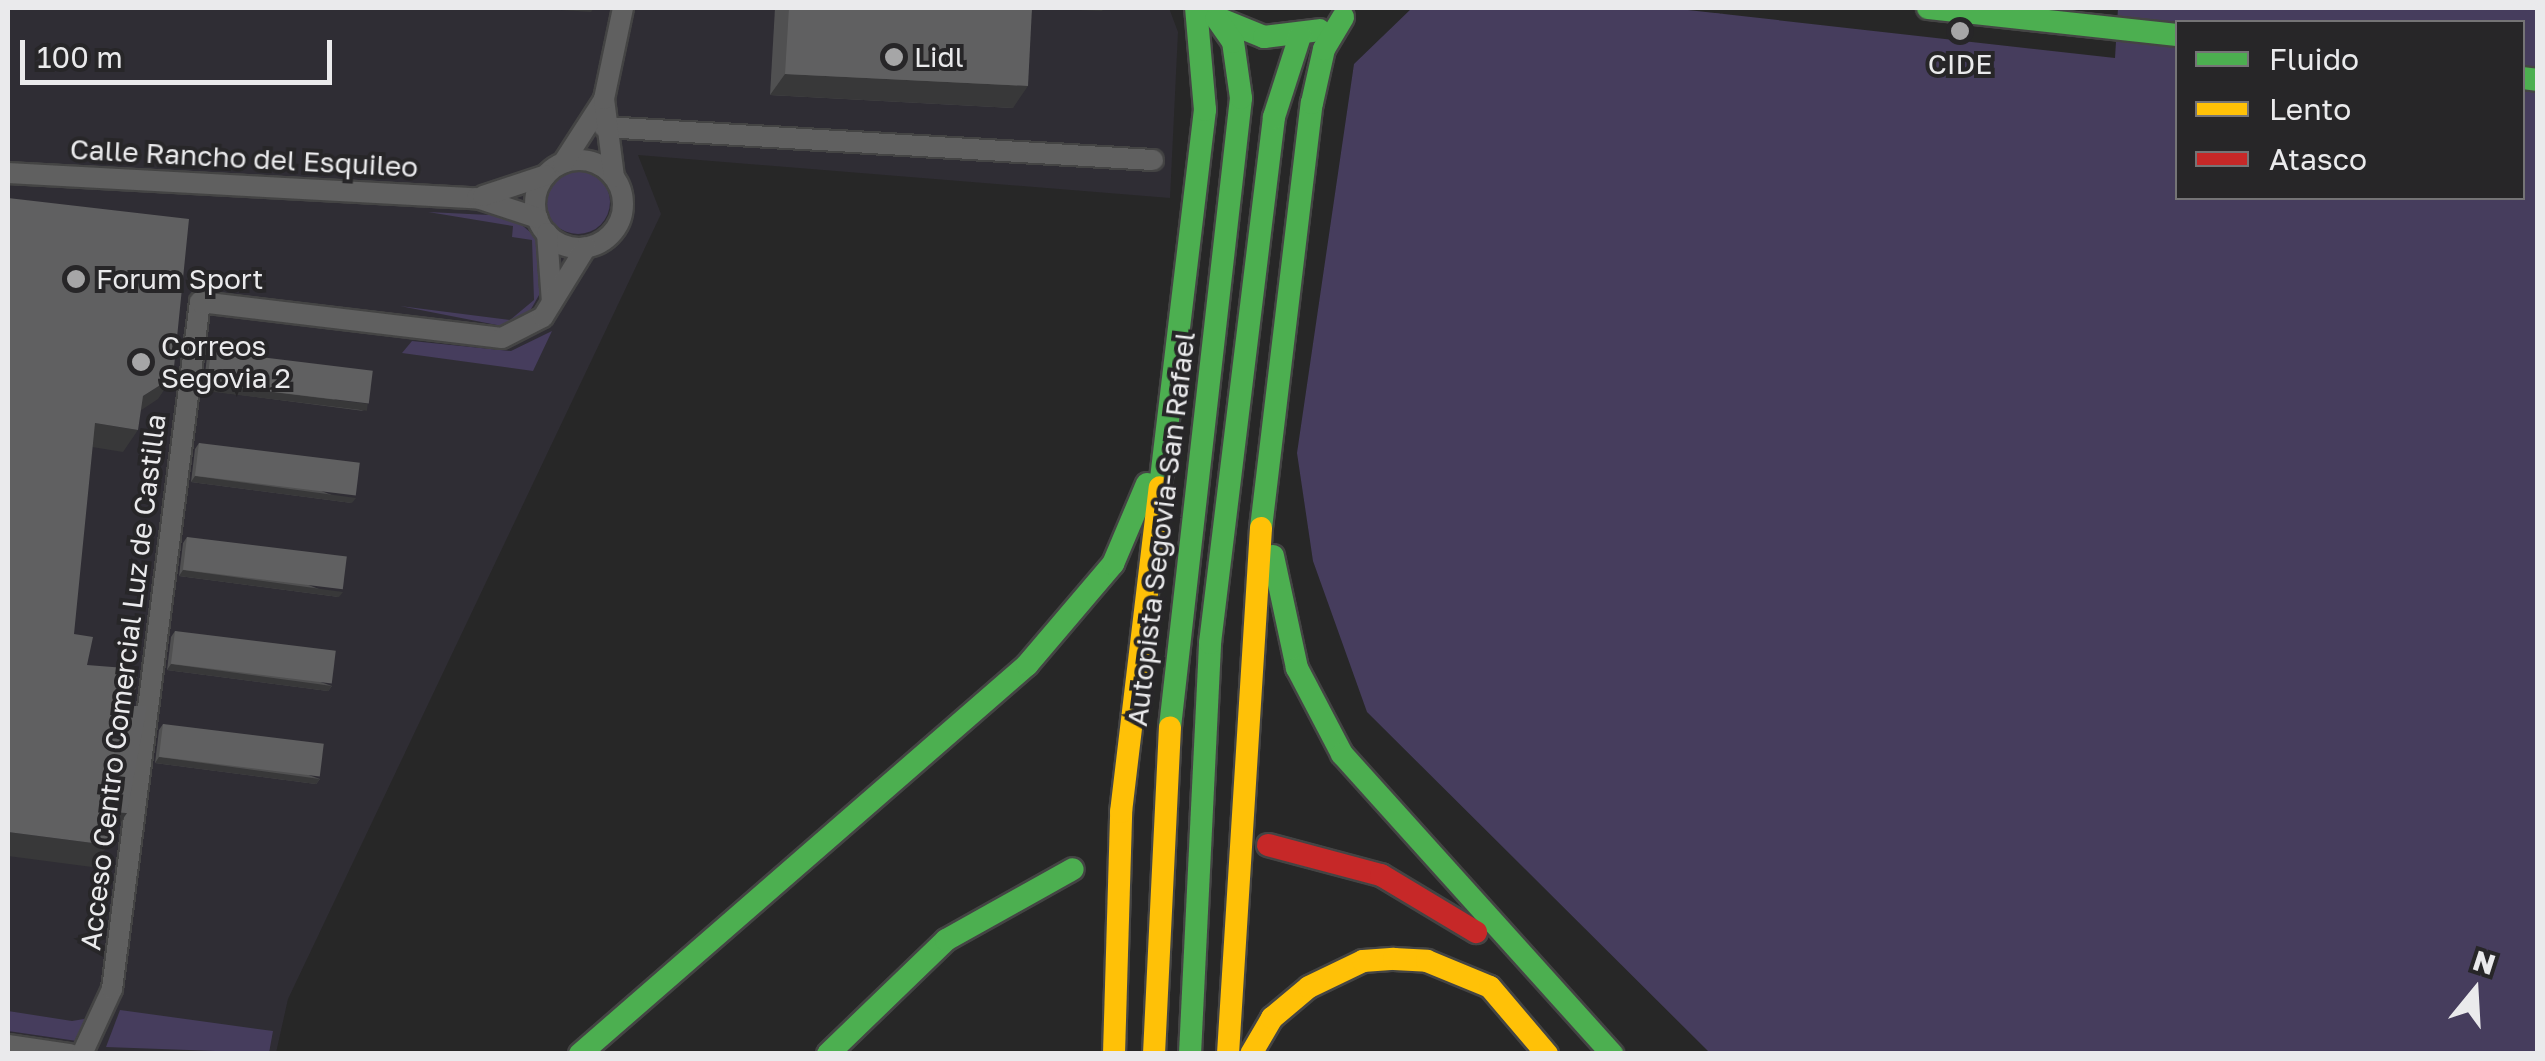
<!DOCTYPE html>
<html>
<head>
<meta charset="utf-8">
<style>
  body { margin:0 }
  #map { position:relative; width:2545px; height:1061px; overflow:hidden; background:#272727; font-family:"Golos Text",sans-serif }
  div>[style] { position:absolute }
  [style*='--x'] { left:calc(var(--x)*1px); top:calc(var(--y)*1px); width:calc(var(--w)*1px); rotate:calc(var(--a)*1deg) }
  .built>* { inset:0; background:#2f2d34 }
  .green>* { inset:0; background:#463d5d }
  .round { border-radius:50% }
  .roads { filter:drop-shadow(2px 0 #444) drop-shadow(-2px 0 #444) drop-shadow(0 2px #444) drop-shadow(0 -2px #444) }
  .street>* { height:20px; margin:-10px; padding:0 10px; transform-origin:10px; border-radius:10px; background:#606060 }
  .street>.ring { margin:-10px; padding:0; box-sizing:content-box; background:none; border:20px solid #606060; border-radius:50% }
  .fast>* { height:22px; margin:-11px; padding:0 11px; transform-origin:11px; border-radius:11px; background:#4caf50 }
  .slow>* { height:22px; margin:-11px; padding:0 11px; transform-origin:11px; border-radius:11px; background:#ffc107 }
  .jam>* { height:22px; margin:-11px; padding:0 11px; transform-origin:11px; border-radius:11px; background:#c62828 }
  .wall>* { inset:0; background:#505051 }
  .shaded-wall>* { inset:0; background:#383839; transform-origin:0 0 }
  .building>* { inset:0; background:#606061; transform-origin:0 0 }
  .dots>* { width:28px; height:28px; translate:-50% -50%; box-sizing:border-box; border:5px solid #272628; border-radius:50% }
  span { translate:-50% -50%; white-space:nowrap; text-align:center; line-height:1.15; -webkit-text-stroke:8px #272628; paint-order:stroke }
  .poi-label { font-size:28px; color:#eaeaec }
  .left { translate:0 -50%; text-align:left }
  .street-label { font-size:28px; color:#eaeaec }
  .frame { position:absolute; inset:0; border:10px solid #eaeaec; pointer-events:none }
  .legend { position:absolute; left:2175px; top:20px; width:350px; height:180px; box-sizing:border-box; background:#272628; border:2px solid #757476; margin:0; padding:12px 18px; list-style:none; font-size:30px; color:#eaeaec }
  .legend li { display:flex; align-items:center; gap:20px; height:50px }
  .legend b { width:50px; border:2px solid #757476 }
  .north { position:absolute; left:2425px; top:941px; width:100px; height:100px; -webkit-text-stroke:8px #272628; paint-order:stroke; rotate:18deg; font-size:28px; font-weight:700; line-height:40px; text-align:center; color:#eaeaec }
  .north::after { content:''; display:block; margin:auto; width:35px; height:45px; background:#eaeaec; clip-path:polygon(50% 0,100% 100%,50% 72%,0 100%) }
  .scale { position:absolute; left:20px; top:40px; width:312px; height:45px; box-sizing:border-box; border:5px solid #eaeaec; border-top:0; padding-left:12px; font-size:30px; line-height:35px; white-space:nowrap; color:#eaeaec; -webkit-text-stroke:8px #272628; paint-order:stroke }
</style>
</head>
<body>
<div id="map">
  <div class="built">
    <i style="clip-path:polygon(8px 8px,1169px 8px,1178px 32px,1170px 198px,638px 155px,661px 214px,288px 999px,276px 1053px,8px 1053px)"></i>
  </div>
  <div class="green">
    <i style="clip-path:polygon(evenodd,1412px 8px,1670px 8px,2115px 58px,2118px 8px,2537px 8px,2537px 1053px,1710px 1053px,1367px 712px,1313px 561px,1297px 453px,1354px 64px,1412px 8px,2178px 22px,2522px 22px,2522px 198px,2178px 198px,2178px 22px)"></i>
    <i class="round" style="left:546px;top:170px;width:64px;height:64px"></i>
    <i style="clip-path:polygon(428px 212px,511px 216px,536px 237px,543px 288px,526px 318px,507px 327px,400px 306px,510px 320px,534px 300px,532px 240px,512px 237px,513px 226px)"></i>
    <i style="clip-path:polygon(552px 331px,533px 371px,402px 353px,412px 341px,511px 351px)"></i>
    <i style="clip-path:polygon(120px 1010px,273px 1031px,269px 1053px,106px 1047px)"></i>
    <i style="clip-path:polygon(8px 1011px,72px 1021px,90px 1018px,77px 1041px,8px 1031px)"></i>
  </div>
  <div class="roads">
    <div class="street">
      <i style="--x:604;--y:127;--w:550;--a:3.44"></i>
      <i class="ring" style="left:535px;top:160px;width:68px;height:68px"></i>
      <i style="--x:563;--y:163;--w:74;--a:-57.2"></i>
      <i style="--x:8;--y:173;--w:470;--a:3.1"></i>
      <i style="--x:477;--y:198;--w:64;--a:18.2"></i>
      <i style="--x:614;--y:177;--w:79;--a:-97.3"></i>
      <i style="--x:604;--y:99;--w:93;--a:-78.2"></i>
      <i style="--x:483;--y:196;--w:66;--a:-18.4"></i>
      <i style="--x:547;--y:233;--w:69;--a:85.9"></i>
      <i style="--x:8;--y:1045;--w:63;--a:8.3"></i>
      <i style="--x:82;--y:1054;--w:72;--a:-65.2"></i>
      <i style="--x:112;--y:989;--w:693;--a:-82.7"></i>
      <i style="--x:200;--y:302;--w:304;--a:6.8"></i>
      <i style="--x:502;--y:338;--w:46;--a:-27.1"></i>
      <i style="--x:543;--y:317;--w:82;--a:-58.4"></i>
    </div>
    <div class="fast">
      <i style="--x:1928;--y:8;--w:251;--a:6.2"></i>
      <i style="--x:1215;--y:17;--w:53;--a:22.2"></i>
      <i style="--x:1264;--y:37;--w:56;--a:-7.1"></i>
      <i style="--x:2522;--y:78;--w:16;--a:7"></i>
      <i style="--x:1160;--y:487;--w:380;--a:-83.2"></i>
      <i style="--x:1205;--y:110;--w:102;--a:-95"></i>
      <i style="--x:1261;--y:528;--w:428;--a:-83.2"></i>
      <i style="--x:1312;--y:103;--w:55;--a:-77.5"></i>
      <i style="--x:1324;--y:49;--w:37;--a:-59"></i>
      <i style="--x:1273;--y:556;--w:115;--a:77.9"></i>
      <i style="--x:1297;--y:668;--w:97;--a:62.4"></i>
      <i style="--x:1342;--y:754;--w:404;--a:48"></i>
      <i style="--x:1170;--y:727;--w:633;--a:-83.56"></i>
      <i style="--x:1241;--y:98;--w:57;--a:-98.1"></i>
      <i style="--x:1233;--y:42;--w:29;--a:-125"></i>
      <i style="--x:580;--y:1054;--w:593;--a:-41.03"></i>
      <i style="--x:1027;--y:665;--w:133;--a:-49.6"></i>
      <i style="--x:1113;--y:564;--w:87;--a:-67"></i>
      <i style="--x:828;--y:1054;--w:164;--a:-44"></i>
      <i style="--x:946;--y:940;--w:145;--a:-29.2"></i>
      <i style="--x:1190;--y:1054;--w:411;--a:-87.2"></i>
      <i style="--x:1210;--y:643;--w:530;--a:-83.06"></i>
      <i style="--x:1274;--y:117;--w:85;--a:-72.2"></i>
    </div>
    <div class="slow">
      <i style="--x:1114;--y:1054;--w:242;--a:-88.3"></i>
      <i style="--x:1121;--y:812;--w:327;--a:-83.2"></i>
      <i style="--x:1154;--y:1054;--w:327;--a:-87.2"></i>
      <i style="--x:1228;--y:1054;--w:527;--a:-86.41"></i>
      <i style="--x:1251;--y:1054;--w:42;--a:-59.7"></i>
      <i style="--x:1272;--y:1018;--w:48;--a:-40"></i>
      <i style="--x:1309;--y:987;--w:60;--a:-25.7"></i>
      <i style="--x:1363;--y:961;--w:31;--a:-4"></i>
      <i style="--x:1394;--y:959;--w:33;--a:3"></i>
      <i style="--x:1427;--y:961;--w:68;--a:22.4"></i>
      <i style="--x:1490;--y:987;--w:88;--a:49.6"></i>
    </div>
    <div class="jam">
      <i style="--x:1268;--y:845;--w:117;--a:14.9"></i>
      <i style="--x:1381;--y:875;--w:111;--a:31"></i>
    </div>
  </div>
  <div class="wall">
    <i style="clip-path:polygon(775px 8px,1032px 8px,1013px 108px,770px 95px)"></i>
    <i style="clip-path:polygon(211px 351px,364px 411px,203px 390px,207px 357px)"></i>
    <i style="clip-path:polygon(199px 443px,352px 503px,191px 482px,195px 449px)"></i>
    <i style="clip-path:polygon(187px 537px,339px 597px,179px 576px,183px 543px)"></i>
    <i style="clip-path:polygon(175px 631px,332px 686px,328px 691px,167px 670px,171px 637px)"></i>
    <i style="clip-path:polygon(163px 724px,320px 779px,316px 784px,155px 763px,159px 730px)"></i>
  </div>
  <div class="shaded-wall">
    <i style="clip-path:polygon(532px 8px,594px 8px,591px 12px)"></i>
    <i style="clip-path:polygon(1037px 8px,1104px 8px,1102px 11px)"></i>
    <i style="clip-path:polygon(785px 74px,1028px 86px,1013px 108px,770px 95px)"></i>
    <i style="clip-path:polygon(173px 377px,158px 399px,128px 419px,143px 396px)"></i>
    <i style="left:207px;top:384px;width:162px;height:7px;rotate:7deg"></i>
    <i style="clip-path:polygon(95px 423px,138px 430px,123px 452px,80px 445px)"></i>
    <i style="clip-path:polygon(195px 476px,356px 498px,352px 503px,191px 482px)"></i>
    <i style="clip-path:polygon(183px 570px,343px 592px,339px 597px,179px 576px)"></i>
    <i style="clip-path:polygon(171px 664px,332px 686px,328px 691px,167px 670px)"></i>
    <i style="clip-path:polygon(159px 757px,320px 779px,316px 784px,155px 763px)"></i>
    <i style="clip-path:polygon(112px 812px,127px 813px,112px 835px,97px 834px)"></i>
    <i style="clip-path:polygon(8px 832px,108px 845px,92px 867px,8px 856px)"></i>
  </div>
  <div class="building">
    <i style="clip-path:polygon(789px 8px,1032px 8px,1028px 86px,785px 74px)"></i>
    <i style="clip-path:polygon(8px 198px,189px 219px,173px 377px,143px 396px,138px 430px,95px 423px,74px 634px,93px 637px,87px 665px,138px 669px,133px 706px,147px 706px,127px 813px,112px 812px,108px 845px,8px 832px)"></i>
    <i style="left:211px;top:351px;width:163px;height:33px;rotate:7deg"></i>
    <i style="left:199px;top:443px;width:162px;height:33px;rotate:7deg"></i>
    <i style="left:187px;top:537px;width:161px;height:33px;rotate:7deg"></i>
    <i style="left:175px;top:631px;width:162px;height:33px;rotate:7deg"></i>
    <i style="left:163px;top:724px;width:162px;height:33px;rotate:7deg"></i>
  </div>
  <div class="dots">
    <i style="left:1960px;top:31px;background:#a6a6a7"></i>
    <i style="left:894px;top:57px;background:#a6a6a7"></i>
    <i style="left:76px;top:279px;background:#a6a6a7"></i>
    <i style="left:141px;top:362px;background:#a6a6a7"></i>
  </div>
  <div class="poi-label">
    <span class="left" style="left:914px;top:57px">Lidl</span>
    <span style="left:1960px;top:64px">CIDE</span>
    <span class="left" style="left:96px;top:279px">Forum Sport</span>
    <span class="left" style="left:161px;top:362px">Correos<br>Segovia 2</span>
  </div>
  <div class="street-label">
    <span style="left:244px;top:158px;rotate:3deg">Calle Rancho del Esquileo</span>
    <span style="left:1161px;top:529px;rotate:-83deg">Autopista Segovia-San Rafael</span>
    <span style="left:123px;top:682px;rotate:-83deg">Acceso Centro Comercial Luz de Castilla</span>
  </div>
  <div class="frame"></div>
  <ul class="legend">
  <li><b style="height:12px;background:#4caf50"></b>Fluido</li>
  <li><b style="height:12px;background:#ffc107"></b>Lento</li>
  <li><b style="height:12px;background:#c62828"></b>Atasco</li>
  </ul>
  <div class="north">N</div>
  <div class="scale">100 m</div>
</div>
</body>
</html>
